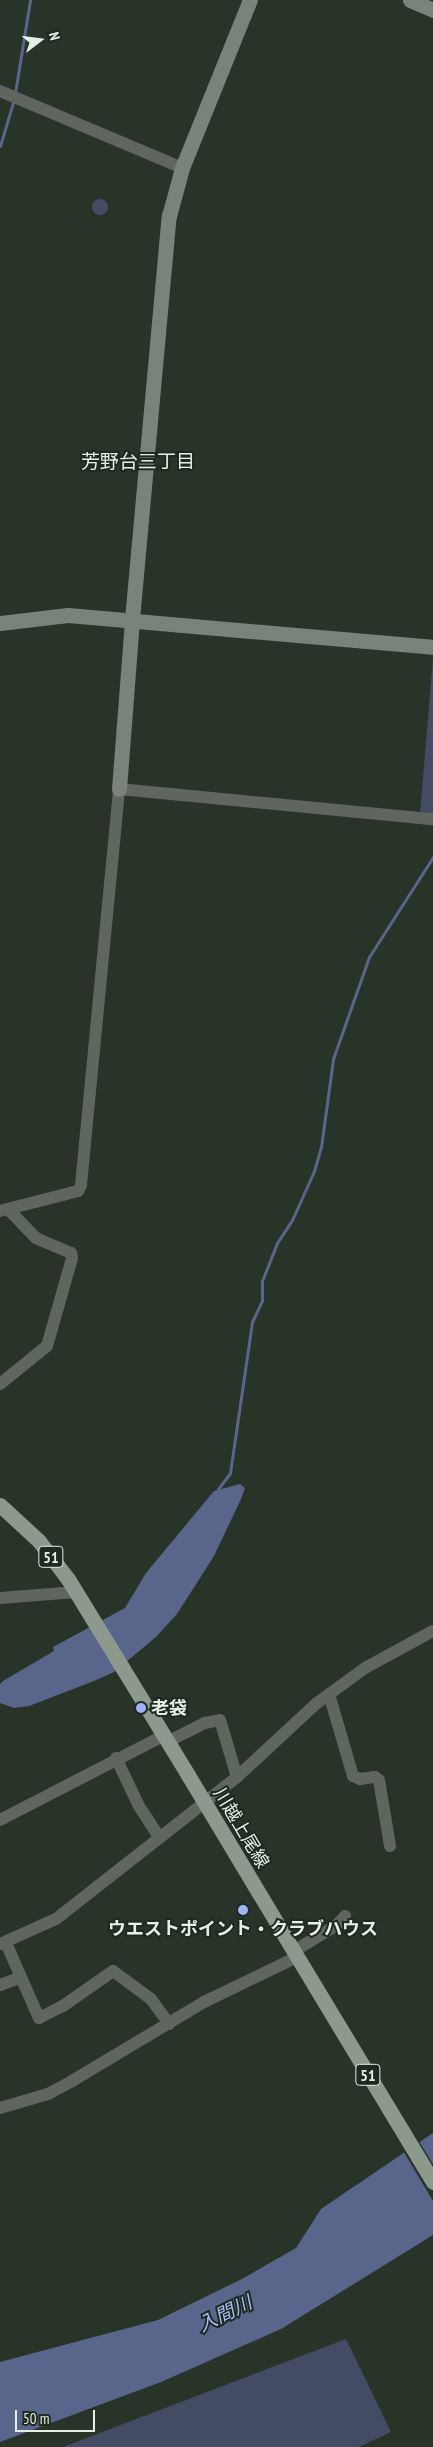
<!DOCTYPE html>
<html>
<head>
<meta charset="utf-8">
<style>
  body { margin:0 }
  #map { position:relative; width:433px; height:2447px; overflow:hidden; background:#283428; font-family:"PT Sans Narrow","Noto Sans JP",sans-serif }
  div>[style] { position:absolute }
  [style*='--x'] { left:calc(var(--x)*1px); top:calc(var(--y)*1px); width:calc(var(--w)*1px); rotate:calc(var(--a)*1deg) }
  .green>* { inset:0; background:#444c65 }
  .round { border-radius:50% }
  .water>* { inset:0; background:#5a658b }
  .pier>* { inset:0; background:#283428 }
  .stream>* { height:3px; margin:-1.5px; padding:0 1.5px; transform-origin:1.5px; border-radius:1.5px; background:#5a658b }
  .street>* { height:12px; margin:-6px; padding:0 6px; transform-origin:6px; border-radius:6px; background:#5f655f }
  .secondary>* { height:15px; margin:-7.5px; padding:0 7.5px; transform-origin:7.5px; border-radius:7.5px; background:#798379 }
  .primary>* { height:15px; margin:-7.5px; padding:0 7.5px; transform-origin:7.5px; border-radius:7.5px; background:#8d998d }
  .primary-bridge>* { height:15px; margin:-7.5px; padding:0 7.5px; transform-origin:7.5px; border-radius:7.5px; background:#8d998d }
  .dots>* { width:14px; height:14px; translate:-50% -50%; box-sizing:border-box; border:2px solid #1e2a1e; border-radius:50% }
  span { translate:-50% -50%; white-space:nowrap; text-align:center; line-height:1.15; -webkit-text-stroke:4px #1e2a1e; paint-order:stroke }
  .shield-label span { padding:1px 4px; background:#1e2a1e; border:1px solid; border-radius:4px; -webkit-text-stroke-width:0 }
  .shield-label { font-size:16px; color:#e6eee6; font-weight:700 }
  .poi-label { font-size:18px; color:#e6eee6; font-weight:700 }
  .left { translate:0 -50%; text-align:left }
  .street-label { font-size:18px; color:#e6eee6 }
  .neighbourhood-label { font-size:19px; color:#e6eee6 }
  .water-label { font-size:19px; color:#aabcfb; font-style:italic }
  .north { position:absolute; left:15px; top:15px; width:50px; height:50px; -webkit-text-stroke:4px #1e2a1e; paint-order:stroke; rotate:75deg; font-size:14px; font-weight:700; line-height:20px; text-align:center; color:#e6eee6 }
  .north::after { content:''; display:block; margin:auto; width:18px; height:22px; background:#e6eee6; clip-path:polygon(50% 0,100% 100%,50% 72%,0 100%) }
  .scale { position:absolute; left:15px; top:2410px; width:80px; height:22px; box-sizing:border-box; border:2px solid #e6eee6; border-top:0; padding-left:6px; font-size:15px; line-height:18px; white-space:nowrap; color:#e6eee6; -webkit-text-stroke:4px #1e2a1e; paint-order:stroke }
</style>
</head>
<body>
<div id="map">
  <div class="green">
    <i class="round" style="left:92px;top:199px;width:16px;height:16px"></i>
    <i style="clip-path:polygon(433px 658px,433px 815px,420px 814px)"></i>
    <i style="clip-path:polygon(346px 2339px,391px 2432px,359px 2447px,63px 2447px)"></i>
  </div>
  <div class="water">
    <i style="clip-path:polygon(240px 1484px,245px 1488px,241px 1499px,214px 1556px,177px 1614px,156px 1637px,114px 1672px,94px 1681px,29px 1706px,14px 1708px,0 1703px,0 1684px,3px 1681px,54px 1651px,53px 1647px,125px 1608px,146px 1573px,214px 1491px)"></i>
    <i style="clip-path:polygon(433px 2133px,433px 2235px,281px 2329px,161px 2382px,0 2442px,0 2362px,158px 2320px,242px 2279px,296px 2248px,321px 2209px)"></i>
  </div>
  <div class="pier">
    <i style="clip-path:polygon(417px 2138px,433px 2164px,433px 2201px,402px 2149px)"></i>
  </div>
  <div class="stream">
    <i style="--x:15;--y:93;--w:94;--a:-80.8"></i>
    <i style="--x:0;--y:146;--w:49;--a:-73.4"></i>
    <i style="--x:218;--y:1489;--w:20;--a:-53"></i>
    <i style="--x:230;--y:1473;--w:153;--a:-81.7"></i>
    <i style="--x:252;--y:1322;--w:23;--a:-65"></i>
    <i style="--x:262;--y:1301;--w:20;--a:-90"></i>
    <i style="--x:262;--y:1281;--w:41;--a:-68.5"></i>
    <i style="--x:277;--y:1243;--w:27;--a:-57"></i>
    <i style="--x:292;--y:1220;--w:54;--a:-65.8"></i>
    <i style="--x:314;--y:1171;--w:25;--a:-74"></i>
    <i style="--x:321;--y:1147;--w:89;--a:-82.2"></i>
    <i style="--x:333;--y:1059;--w:108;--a:-70.6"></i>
    <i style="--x:369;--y:957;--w:119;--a:-57.4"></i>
  </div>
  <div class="street">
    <i style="--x:0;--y:91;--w:198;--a:22.9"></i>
    <i style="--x:0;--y:1211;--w:81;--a:-14.4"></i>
    <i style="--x:78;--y:1191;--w:7;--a:-63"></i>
    <i style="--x:81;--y:1185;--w:398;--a:-84.5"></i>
    <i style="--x:119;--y:789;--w:315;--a:5.5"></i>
    <i style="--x:0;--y:1384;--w:60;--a:-39"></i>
    <i style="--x:47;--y:1346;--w:91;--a:-74.1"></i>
    <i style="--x:72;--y:1258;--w:5;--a:-101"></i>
    <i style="--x:71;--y:1253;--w:38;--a:-157"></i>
    <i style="--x:36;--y:1238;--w:40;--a:-134"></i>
    <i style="--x:0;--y:1598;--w:76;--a:-4.5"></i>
    <i style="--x:329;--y:1694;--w:85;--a:73.7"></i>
    <i style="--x:353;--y:1776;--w:8;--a:23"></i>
    <i style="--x:360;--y:1779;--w:15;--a:-8"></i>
    <i style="--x:375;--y:1777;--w:5;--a:37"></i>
    <i style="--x:379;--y:1780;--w:67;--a:80.5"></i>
    <i style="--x:167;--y:1742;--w:42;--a:-26.6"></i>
    <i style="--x:205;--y:1723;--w:15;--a:-11"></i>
    <i style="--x:220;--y:1720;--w:59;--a:73.4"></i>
    <i style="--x:116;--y:1758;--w:53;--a:64.4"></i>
    <i style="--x:139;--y:1806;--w:38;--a:57"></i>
    <i style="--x:0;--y:1820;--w:183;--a:-27.3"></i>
    <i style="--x:6;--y:1943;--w:82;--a:66.3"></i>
    <i style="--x:39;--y:2018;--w:27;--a:-27"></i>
    <i style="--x:63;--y:2006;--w:61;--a:-35"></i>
    <i style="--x:113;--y:1971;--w:47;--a:36.4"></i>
    <i style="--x:151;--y:1999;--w:31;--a:54"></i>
    <i style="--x:0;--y:1944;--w:61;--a:-24.1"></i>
    <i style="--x:56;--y:1919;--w:230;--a:-38.1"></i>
    <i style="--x:237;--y:1777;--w:109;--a:-42.8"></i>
    <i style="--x:317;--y:1703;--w:59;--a:-36.1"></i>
    <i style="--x:365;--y:1668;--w:77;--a:-28.6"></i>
    <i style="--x:294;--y:1951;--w:50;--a:-31.2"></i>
    <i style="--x:337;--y:1925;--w:12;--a:-48"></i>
    <i style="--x:0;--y:1985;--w:20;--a:-20"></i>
    <i style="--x:0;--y:2108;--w:50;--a:-16.3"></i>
    <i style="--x:48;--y:2094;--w:27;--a:-28"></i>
    <i style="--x:72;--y:2081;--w:154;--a:-30.9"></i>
    <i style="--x:204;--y:2002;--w:103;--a:-25.8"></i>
  </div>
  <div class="secondary">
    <i style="--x:410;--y:0;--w:25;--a:23"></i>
    <i style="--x:0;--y:623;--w:68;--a:-6.7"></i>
    <i style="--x:68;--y:615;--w:366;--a:5"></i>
    <i style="--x:119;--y:789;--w:170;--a:-85.6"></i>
    <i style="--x:132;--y:619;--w:405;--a:-84.8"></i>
    <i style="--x:169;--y:216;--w:50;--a:-74.8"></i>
    <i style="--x:182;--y:168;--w:181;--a:-68"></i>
  </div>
  <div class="primary">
    <i style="--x:0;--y:1505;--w:53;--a:42.7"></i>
    <i style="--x:39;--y:1541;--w:48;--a:52.7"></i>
    <i style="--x:68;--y:1579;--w:230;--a:58.5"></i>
    <i style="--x:278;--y:1925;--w:300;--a:58.9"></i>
  </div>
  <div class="primary-bridge">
    <i style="--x:188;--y:1775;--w:175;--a:59"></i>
  </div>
  <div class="dots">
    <i style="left:141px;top:1708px;background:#9fb3fd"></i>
    <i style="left:243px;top:1910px;background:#9fb3fd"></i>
  </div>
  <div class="shield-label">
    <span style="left:51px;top:1557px">51</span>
    <span style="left:368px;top:2075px">51</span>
  </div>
  <div class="poi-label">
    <span class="left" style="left:151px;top:1708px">老袋</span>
    <span style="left:243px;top:1929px">ウエストポイント・クラブハウス</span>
  </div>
  <div class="street-label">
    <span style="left:241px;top:1828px;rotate:59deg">川越上尾線</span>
  </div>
  <div class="neighbourhood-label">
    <span style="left:138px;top:462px">芳野台三丁目</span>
  </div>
  <div class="water-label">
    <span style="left:225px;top:2314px;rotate:-26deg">入間川</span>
  </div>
  <div class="north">N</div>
  <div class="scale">50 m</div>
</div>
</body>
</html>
